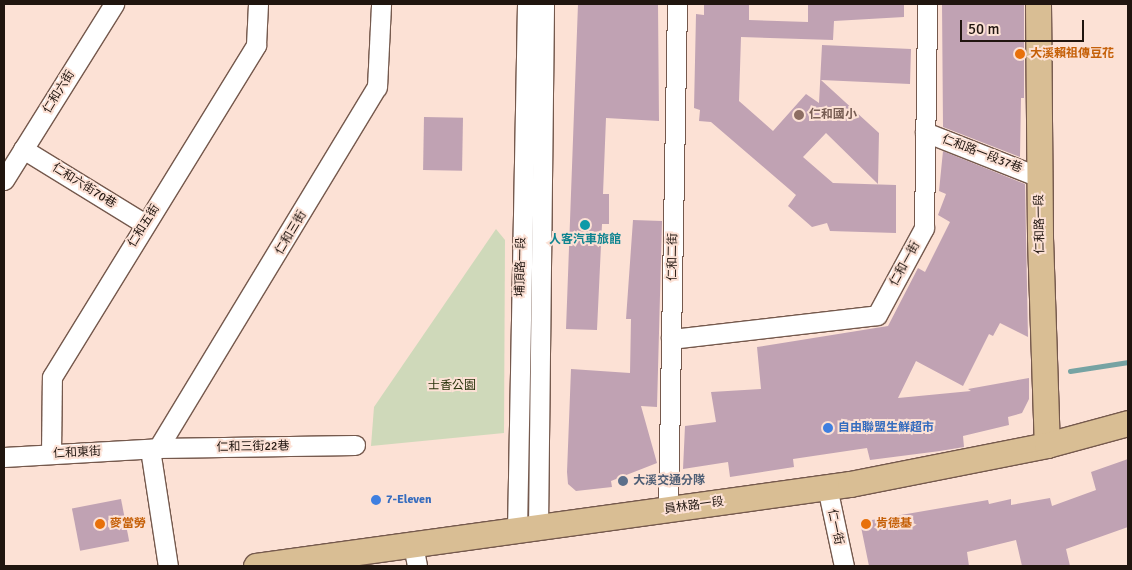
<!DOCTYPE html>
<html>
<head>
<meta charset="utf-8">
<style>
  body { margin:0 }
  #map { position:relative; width:1132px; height:570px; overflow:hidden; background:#fce1d5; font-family:Signika,"Noto Sans TC",sans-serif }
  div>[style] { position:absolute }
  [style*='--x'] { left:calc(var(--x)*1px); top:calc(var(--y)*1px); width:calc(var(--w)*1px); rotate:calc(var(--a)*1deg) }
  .green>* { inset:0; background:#cfd9ba }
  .stream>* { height:5px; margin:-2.5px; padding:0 2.5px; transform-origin:2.5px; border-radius:2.5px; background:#76a3a3 }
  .building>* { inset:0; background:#c0a2b3; transform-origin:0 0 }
  .roads { filter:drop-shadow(1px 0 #75594d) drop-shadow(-1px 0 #75594d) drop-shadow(0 1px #75594d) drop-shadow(0 -1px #75594d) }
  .minor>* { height:19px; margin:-9.5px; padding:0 9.5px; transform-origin:9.5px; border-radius:9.5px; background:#fff }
  .major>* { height:25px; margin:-12.5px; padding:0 12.5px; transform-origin:12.5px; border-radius:12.5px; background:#d9be94 }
  .dots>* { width:14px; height:14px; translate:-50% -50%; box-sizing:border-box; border:2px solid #fce1d5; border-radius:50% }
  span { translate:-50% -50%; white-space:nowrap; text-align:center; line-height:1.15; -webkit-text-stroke:4px #fce1d5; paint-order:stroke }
  .food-label { font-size:12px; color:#c56008; font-weight:700 }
  .left { translate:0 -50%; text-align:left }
  .street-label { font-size:12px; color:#20150f }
  .education-label { font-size:12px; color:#785e54; font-weight:700 }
  .culture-label { font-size:12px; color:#0d838f; font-weight:700 }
  .park-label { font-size:12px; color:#28320a }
  .shop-label { font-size:12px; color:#366cbe; font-weight:700 }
  .service-label { font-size:12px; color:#4e5e75; font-weight:700 }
  .frame { position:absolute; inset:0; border:5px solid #20150f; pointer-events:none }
  .scale { position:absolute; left:960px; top:20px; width:124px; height:22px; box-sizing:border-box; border:2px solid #20150f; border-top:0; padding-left:6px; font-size:15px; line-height:18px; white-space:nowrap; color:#20150f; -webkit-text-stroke:4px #fce1d5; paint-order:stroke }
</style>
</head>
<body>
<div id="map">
  <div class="green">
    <i style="clip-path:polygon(496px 229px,505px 240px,504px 433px,371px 446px,374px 407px)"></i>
  </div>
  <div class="stream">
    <i style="--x:1070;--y:371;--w:59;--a:-8.8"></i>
  </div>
  <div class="building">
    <i style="clip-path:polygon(578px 4px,658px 4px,659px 121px,606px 118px,603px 194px,609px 194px,609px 224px,602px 224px,597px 330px,566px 329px)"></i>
    <i style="clip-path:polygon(704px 4px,749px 4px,749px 20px,808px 22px,808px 4px,904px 4px,904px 17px,834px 21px,833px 40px,741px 37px,739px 101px,773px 131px,806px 94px,819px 103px,822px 45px,911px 49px,910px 84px,821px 80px,879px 133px,878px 184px,826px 133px,803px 157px,833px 183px,896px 185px,896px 233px,830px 231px,827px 223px,812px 227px,788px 206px,796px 195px,711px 122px,699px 121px,700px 110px,694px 108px,696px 14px,704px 15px)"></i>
    <i style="clip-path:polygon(942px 4px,1024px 4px,1024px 98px,1021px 98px,1020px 157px,943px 127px)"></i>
    <i style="left:424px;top:117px;width:39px;height:53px;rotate:1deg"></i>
    <i style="clip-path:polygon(943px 151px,1025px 184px,1028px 337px,1000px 323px,993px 336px,989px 334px,963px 386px,916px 361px,898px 398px,971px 391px,968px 389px,1029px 378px,1029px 399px,1022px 413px,1008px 417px,1009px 425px,963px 436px,964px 447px,940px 451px,870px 460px,867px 448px,793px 459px,794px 467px,730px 477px,728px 462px,683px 469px,685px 426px,716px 422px,711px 392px,761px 389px,757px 347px,888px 326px,918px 268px,925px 272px,950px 222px,938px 215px,946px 194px,939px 191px)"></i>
    <i style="clip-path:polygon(633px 220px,662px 221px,657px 407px,641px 406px,657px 463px,611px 481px,612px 487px,576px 491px,568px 484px,567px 472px,571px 369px,630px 373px,631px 319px,626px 319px)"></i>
    <i style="clip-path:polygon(1128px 459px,1128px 527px,1066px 549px,1070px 566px,1022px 566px,1016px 540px,967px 552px,969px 566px,869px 566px,860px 522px,988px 500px,989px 504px,1011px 499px,1011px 505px,1050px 498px,1052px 506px,1096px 490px,1091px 472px)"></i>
    <i style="left:121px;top:499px;width:43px;height:50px;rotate:79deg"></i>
  </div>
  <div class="roads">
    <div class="minor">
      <i style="--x:925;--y:132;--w:123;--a:21.5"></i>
      <i style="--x:23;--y:149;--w:143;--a:31.6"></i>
      <i style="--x:4;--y:180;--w:208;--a:-58"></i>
      <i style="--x:671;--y:339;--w:207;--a:-6.6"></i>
      <i style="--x:877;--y:315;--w:99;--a:-61.6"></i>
      <i style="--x:924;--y:228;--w:224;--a:-89.2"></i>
      <i style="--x:158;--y:448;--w:422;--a:-58.8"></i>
      <i style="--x:377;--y:87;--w:83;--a:-87.2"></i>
      <i style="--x:150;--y:449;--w:118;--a:81.3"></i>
      <i style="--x:51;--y:454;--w:77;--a:-89.3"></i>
      <i style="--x:52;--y:377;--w:390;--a:-58.4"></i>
      <i style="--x:256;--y:45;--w:41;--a:-87.2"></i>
      <i style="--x:4;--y:457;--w:154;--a:-3.3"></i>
      <i style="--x:158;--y:448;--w:197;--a:-0.9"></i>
      <i style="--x:827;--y:487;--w:81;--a:77.9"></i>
      <i style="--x:668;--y:509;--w:505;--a:-88.98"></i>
      <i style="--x:538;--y:527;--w:523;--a:-89.34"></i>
      <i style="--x:517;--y:530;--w:526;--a:-88.91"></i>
      <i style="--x:413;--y:545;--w:21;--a:79"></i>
    </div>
    <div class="major">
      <i style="--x:1038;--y:4;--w:234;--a:89.5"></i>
      <i style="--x:1040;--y:238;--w:207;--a:88.1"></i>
      <i style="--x:256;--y:566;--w:600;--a:-7.86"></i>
      <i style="--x:850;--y:484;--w:201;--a:-11.2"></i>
      <i style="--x:1047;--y:445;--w:84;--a:-15.2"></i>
    </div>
  </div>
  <div class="dots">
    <i style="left:1020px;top:54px;background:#e8710a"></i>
    <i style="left:799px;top:115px;background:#8d6e63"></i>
    <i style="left:585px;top:225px;background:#0f9aa8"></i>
    <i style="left:828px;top:428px;background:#3f7fe0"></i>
    <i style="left:623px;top:481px;background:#5c6f8a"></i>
    <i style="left:376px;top:500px;background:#3f7fe0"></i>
    <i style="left:100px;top:524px;background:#e8710a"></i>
    <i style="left:866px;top:524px;background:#e8710a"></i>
  </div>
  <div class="food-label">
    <span class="left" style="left:1030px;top:54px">大溪賴祖傳豆花</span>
    <span class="left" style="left:110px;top:524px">麥當勞</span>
    <span class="left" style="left:876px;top:524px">肯德基</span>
  </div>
  <div class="street-label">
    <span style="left:59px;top:92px;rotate:-58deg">仁和六街</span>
    <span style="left:982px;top:154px;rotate:21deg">仁和路一段37巷</span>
    <span style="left:84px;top:186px;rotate:32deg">仁和六街70巷</span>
    <span style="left:1040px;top:224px;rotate:-91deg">仁和路一段</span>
    <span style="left:144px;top:226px;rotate:-58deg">仁和五街</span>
    <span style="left:291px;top:233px;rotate:-59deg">仁和三街</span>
    <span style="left:673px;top:257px;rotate:-89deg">仁和二街</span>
    <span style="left:905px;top:264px;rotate:-61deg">仁和一街</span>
    <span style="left:521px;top:267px;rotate:-89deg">埔頂路一段</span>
    <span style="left:253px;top:447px;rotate:-1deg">仁和三街22巷</span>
    <span style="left:77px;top:453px;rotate:-3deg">仁和東街</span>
    <span style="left:694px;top:506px;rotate:-8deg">員林路一段</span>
    <span style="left:835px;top:527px;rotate:78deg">仁一街</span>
  </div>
  <div class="education-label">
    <span class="left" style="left:809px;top:115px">仁和國小</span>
  </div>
  <div class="culture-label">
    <span style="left:585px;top:240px">人客汽車旅館</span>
  </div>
  <div class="park-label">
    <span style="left:452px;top:386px">士香公園</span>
  </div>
  <div class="shop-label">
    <span class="left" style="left:838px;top:428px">自由聯盟生鮮超市</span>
    <span class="left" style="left:386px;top:500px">7-Eleven</span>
  </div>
  <div class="service-label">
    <span class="left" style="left:633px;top:481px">大溪交通分隊</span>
  </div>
  <div class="frame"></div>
  <div class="scale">50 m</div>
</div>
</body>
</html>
